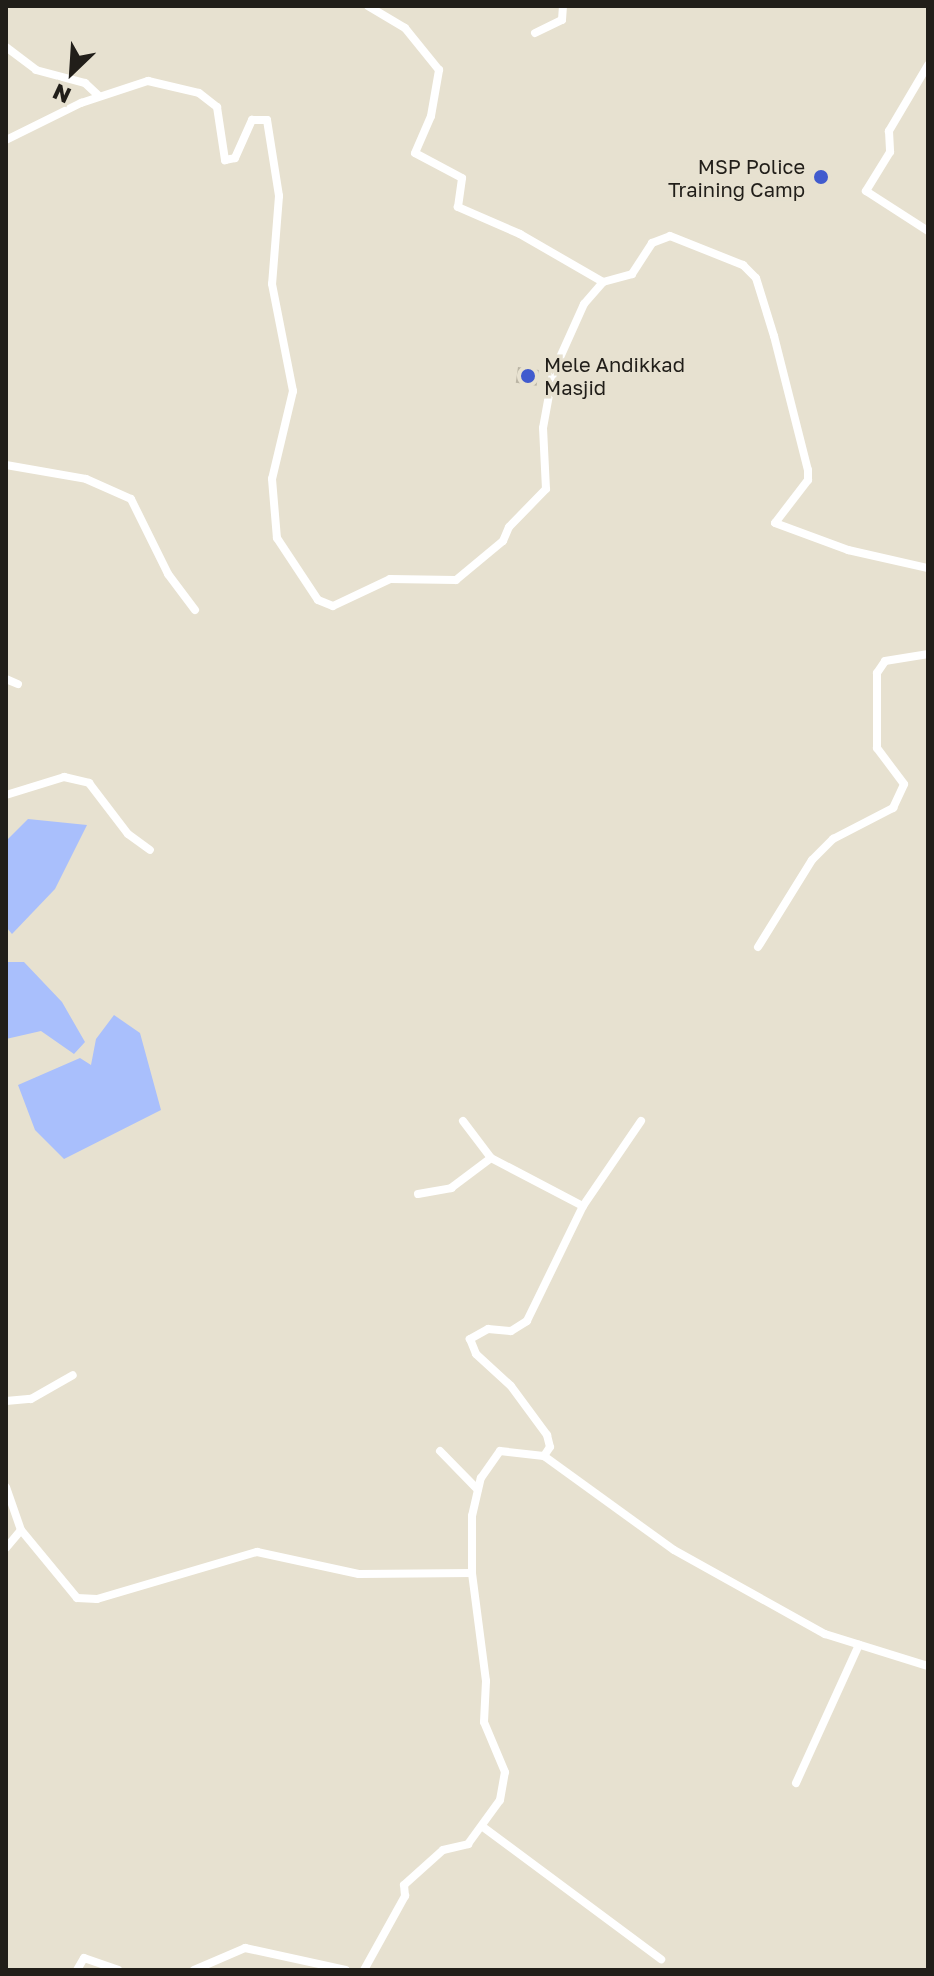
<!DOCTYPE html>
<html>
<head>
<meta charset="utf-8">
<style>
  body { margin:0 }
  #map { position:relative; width:934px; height:1976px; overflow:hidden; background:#e7e1d0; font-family:"Golos Text",sans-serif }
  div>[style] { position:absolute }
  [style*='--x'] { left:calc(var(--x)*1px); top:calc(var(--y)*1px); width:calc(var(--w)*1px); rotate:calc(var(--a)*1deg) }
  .water>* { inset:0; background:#a9bffc }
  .building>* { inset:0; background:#bab4a4; transform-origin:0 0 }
  .minor>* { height:8px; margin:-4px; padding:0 4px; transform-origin:4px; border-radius:4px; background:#fff }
  .dots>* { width:22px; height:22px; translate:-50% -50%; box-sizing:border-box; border:4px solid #e7e1d0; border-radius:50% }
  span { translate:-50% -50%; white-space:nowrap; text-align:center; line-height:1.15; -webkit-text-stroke:7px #e7e1d0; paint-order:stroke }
  .poi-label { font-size:20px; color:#211e19 }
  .right { translate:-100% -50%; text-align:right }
  .left { translate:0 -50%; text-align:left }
  .frame { position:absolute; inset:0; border:8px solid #211e19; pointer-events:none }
  .north { position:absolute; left:32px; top:32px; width:80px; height:80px; -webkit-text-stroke:6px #e7e1d0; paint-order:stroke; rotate:205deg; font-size:22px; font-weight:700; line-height:32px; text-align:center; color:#211e19 }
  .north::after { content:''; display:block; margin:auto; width:28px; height:36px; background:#211e19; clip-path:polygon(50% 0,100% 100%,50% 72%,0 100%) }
</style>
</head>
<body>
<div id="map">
  <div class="water">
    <i style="clip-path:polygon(28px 819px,87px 825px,55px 889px,12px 934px,6px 927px,6px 841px)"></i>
    <i style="clip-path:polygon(6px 962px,24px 962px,62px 1002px,85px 1042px,74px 1054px,41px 1031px,6px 1039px)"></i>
    <i style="clip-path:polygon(114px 1015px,140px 1033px,161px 1110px,64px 1159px,35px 1130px,18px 1085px,80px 1058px,91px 1065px,96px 1039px)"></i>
  </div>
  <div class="building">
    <i style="left:518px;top:367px;width:21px;height:16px;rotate:8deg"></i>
  </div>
  <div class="minor">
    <i style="--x:535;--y:33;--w:30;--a:-26"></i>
    <i style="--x:562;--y:20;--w:14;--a:-86"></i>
    <i style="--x:6;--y:47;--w:38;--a:37"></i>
    <i style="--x:36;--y:70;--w:51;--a:14.9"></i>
    <i style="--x:85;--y:83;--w:19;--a:43"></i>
    <i style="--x:928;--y:65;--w:77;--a:120.6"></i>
    <i style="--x:889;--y:131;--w:21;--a:87"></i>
    <i style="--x:890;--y:152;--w:46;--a:121.6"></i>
    <i style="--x:866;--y:191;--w:74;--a:32.8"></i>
    <i style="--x:6;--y:140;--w:84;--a:-26.3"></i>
    <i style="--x:81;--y:103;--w:71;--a:-18.2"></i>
    <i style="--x:148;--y:81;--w:52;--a:13.2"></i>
    <i style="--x:199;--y:93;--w:23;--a:38"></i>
    <i style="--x:217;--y:107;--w:54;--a:81.4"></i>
    <i style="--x:225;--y:160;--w:10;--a:-11"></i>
    <i style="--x:235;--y:158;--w:42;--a:-65.9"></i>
    <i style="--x:252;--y:120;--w:15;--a:0"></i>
    <i style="--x:267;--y:120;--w:77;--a:81"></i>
    <i style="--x:279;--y:196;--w:88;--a:94.5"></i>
    <i style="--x:272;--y:284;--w:109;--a:78.9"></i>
    <i style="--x:293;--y:391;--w:90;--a:103.4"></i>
    <i style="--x:272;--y:479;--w:59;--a:85.2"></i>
    <i style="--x:277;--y:538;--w:74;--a:56.5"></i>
    <i style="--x:318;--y:600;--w:16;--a:22"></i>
    <i style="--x:333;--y:606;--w:63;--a:-25.3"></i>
    <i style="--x:390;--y:579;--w:66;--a:0.9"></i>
    <i style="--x:456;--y:580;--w:61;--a:-39.7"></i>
    <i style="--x:503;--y:541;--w:15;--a:-67"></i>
    <i style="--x:509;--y:527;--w:53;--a:-45.8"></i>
    <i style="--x:546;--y:489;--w:61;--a:-92.8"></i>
    <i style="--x:543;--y:428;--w:56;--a:-79.7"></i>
    <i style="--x:553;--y:373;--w:76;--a:-65.8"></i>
    <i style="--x:584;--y:304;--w:29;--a:-49"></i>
    <i style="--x:603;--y:282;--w:96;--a:-150"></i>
    <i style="--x:520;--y:234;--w:68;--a:-156.5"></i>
    <i style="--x:458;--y:207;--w:29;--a:-82"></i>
    <i style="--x:462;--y:178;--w:53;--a:-152"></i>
    <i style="--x:415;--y:153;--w:40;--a:-66.6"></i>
    <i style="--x:431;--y:116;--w:47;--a:-80.1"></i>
    <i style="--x:439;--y:70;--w:54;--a:-129"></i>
    <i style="--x:405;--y:28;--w:43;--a:-149.3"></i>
    <i style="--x:603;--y:282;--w:30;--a:-15"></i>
    <i style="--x:632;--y:274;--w:37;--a:-57"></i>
    <i style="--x:652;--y:243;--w:19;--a:-21"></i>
    <i style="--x:670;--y:236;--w:79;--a:21.7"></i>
    <i style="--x:743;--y:265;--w:18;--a:45"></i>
    <i style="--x:756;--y:278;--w:61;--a:72.8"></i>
    <i style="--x:774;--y:336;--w:138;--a:75.8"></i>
    <i style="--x:808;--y:470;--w:10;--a:90"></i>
    <i style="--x:808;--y:480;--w:54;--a:127.5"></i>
    <i style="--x:775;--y:523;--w:78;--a:20.3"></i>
    <i style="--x:848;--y:550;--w:82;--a:12.7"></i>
    <i style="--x:6;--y:465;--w:81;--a:9.9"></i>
    <i style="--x:86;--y:479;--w:49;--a:24"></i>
    <i style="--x:131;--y:499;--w:84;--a:63.7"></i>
    <i style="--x:168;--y:574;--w:45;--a:53.1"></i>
    <i style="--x:6;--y:679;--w:13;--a:23"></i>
    <i style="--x:6;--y:795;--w:61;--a:-17.2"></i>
    <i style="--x:64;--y:777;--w:26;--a:13"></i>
    <i style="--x:89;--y:783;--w:64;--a:52.6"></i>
    <i style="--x:128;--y:834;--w:27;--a:36"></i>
    <i style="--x:758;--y:947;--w:102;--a:-58.2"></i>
    <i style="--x:812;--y:860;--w:30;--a:-45"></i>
    <i style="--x:833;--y:839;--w:68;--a:-27.3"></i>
    <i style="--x:893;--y:808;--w:26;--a:-65"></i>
    <i style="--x:904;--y:784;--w:45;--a:-126.9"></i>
    <i style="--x:877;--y:748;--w:75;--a:-90"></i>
    <i style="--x:877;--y:673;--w:14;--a:-56"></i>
    <i style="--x:885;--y:661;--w:44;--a:-9.2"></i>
    <i style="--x:463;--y:1121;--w:46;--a:52.9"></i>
    <i style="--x:491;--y:1158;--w:104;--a:27.6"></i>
    <i style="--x:583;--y:1206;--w:128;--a:116"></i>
    <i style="--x:527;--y:1321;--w:19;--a:148"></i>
    <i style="--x:511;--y:1331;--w:23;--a:-175"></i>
    <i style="--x:488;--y:1329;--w:21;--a:151"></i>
    <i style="--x:470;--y:1339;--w:16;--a:68"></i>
    <i style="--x:476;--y:1354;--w:47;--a:42.4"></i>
    <i style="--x:511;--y:1386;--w:61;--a:53.7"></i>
    <i style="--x:547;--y:1435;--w:12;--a:76"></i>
    <i style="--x:550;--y:1447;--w:11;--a:124"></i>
    <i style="--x:418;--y:1194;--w:34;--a:-10"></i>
    <i style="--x:451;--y:1188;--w:50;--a:-36.9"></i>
    <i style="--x:583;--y:1206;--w:103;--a:-55.7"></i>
    <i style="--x:6;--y:1401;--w:25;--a:-5"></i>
    <i style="--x:31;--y:1399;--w:48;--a:-29.7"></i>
    <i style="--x:440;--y:1451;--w:54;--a:45.7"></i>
    <i style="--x:6;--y:1487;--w:46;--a:70.8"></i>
    <i style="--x:21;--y:1530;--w:88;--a:50.5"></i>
    <i style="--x:77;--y:1598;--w:20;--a:3"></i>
    <i style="--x:97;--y:1599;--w:167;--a:-16.4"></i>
    <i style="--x:257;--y:1552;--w:104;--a:12.2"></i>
    <i style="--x:359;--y:1574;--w:113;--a:-0.5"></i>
    <i style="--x:472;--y:1573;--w:57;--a:-90"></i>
    <i style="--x:472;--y:1516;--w:39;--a:-77"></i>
    <i style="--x:481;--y:1478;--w:33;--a:-55"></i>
    <i style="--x:500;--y:1451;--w:44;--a:6.5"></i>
    <i style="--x:544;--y:1456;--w:160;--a:35.9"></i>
    <i style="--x:674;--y:1550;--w:173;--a:29.1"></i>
    <i style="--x:825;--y:1634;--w:108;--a:17.3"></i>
    <i style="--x:6;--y:1548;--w:23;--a:-50"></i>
    <i style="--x:796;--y:1783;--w:152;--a:-65.5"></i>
    <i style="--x:483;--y:1827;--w:222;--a:36.6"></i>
    <i style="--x:77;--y:1970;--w:14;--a:-60"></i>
    <i style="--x:84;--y:1958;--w:36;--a:19"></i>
    <i style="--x:194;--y:1970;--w:56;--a:-23.3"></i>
    <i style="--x:245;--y:1948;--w:103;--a:12.3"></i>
    <i style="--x:364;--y:1970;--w:85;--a:-61"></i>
    <i style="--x:405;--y:1896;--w:11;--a:-95"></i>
    <i style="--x:404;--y:1885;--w:52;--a:-41.9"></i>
    <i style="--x:443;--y:1850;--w:26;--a:-13"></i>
    <i style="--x:468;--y:1844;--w:54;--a:-54"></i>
    <i style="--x:500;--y:1800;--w:28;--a:-80"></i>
    <i style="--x:505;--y:1772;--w:54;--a:-112.8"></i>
    <i style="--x:484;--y:1722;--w:41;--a:-87.2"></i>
    <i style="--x:486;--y:1681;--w:109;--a:-97.4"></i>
  </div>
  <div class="dots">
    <i style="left:821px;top:177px;background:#415bce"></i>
    <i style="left:528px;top:376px;background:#415bce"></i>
  </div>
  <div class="poi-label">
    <span class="right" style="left:805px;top:178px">MSP Police<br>Training Camp</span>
    <span class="left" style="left:544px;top:376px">Mele Andikkad<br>Masjid</span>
  </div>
  <div class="frame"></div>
  <div class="north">N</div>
</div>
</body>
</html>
